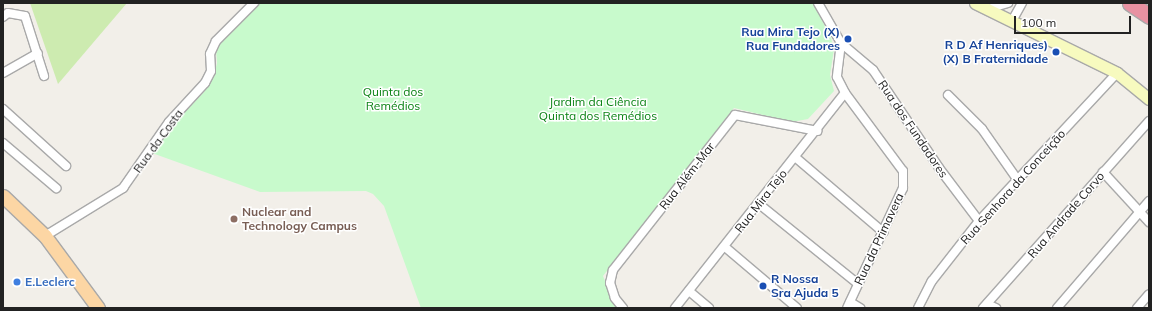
<!DOCTYPE html>
<html>
<head>
<meta charset="utf-8">
<style>
  body { margin:0 }
  #map { position:relative; width:1152px; height:311px; overflow:hidden; background:#f2efe9; font-family:Mulish,sans-serif }
  div>[style] { position:absolute }
  [style*='--x'] { left:calc(var(--x)*1px); top:calc(var(--y)*1px); width:calc(var(--w)*1px); rotate:calc(var(--a)*1deg) }
  .grass>* { inset:0; background:#cdebb0 }
  .park>* { inset:0; background:#c8facc }
  .roads { filter:drop-shadow(1px 0 #a9a9a9) drop-shadow(-1px 0 #a9a9a9) drop-shadow(0 1px #a9a9a9) drop-shadow(0 -1px #a9a9a9) }
  .street>* { height:8px; margin:-4px; padding:0 4px; transform-origin:4px; border-radius:4px; background:#fff }
  .secondary>* { height:11px; margin:-5.5px; padding:0 5.5px; transform-origin:5.5px; border-radius:5.5px; background:#f7fabf }
  .primary>* { height:13px; margin:-6.5px; padding:0 6.5px; transform-origin:6.5px; border-radius:6.5px; background:#fcd6a4 }
  .highway>* { height:15px; margin:-7.5px; padding:0 7.5px; transform-origin:7.5px; border-radius:7.5px; background:#e892a2 }
  .dots>* { width:11px; height:11px; translate:-50% -50%; box-sizing:border-box; border:2px solid #fff; border-radius:50% }
  span { translate:-50% -50%; white-space:nowrap; text-align:center; line-height:1.15; -webkit-text-stroke:3px #fff; paint-order:stroke }
  .transit-label { font-size:12px; color:#164399; font-weight:700 }
  .right { translate:-100% -50%; text-align:right }
  .left { translate:0 -50%; text-align:left }
  .park-label { font-size:12px; color:#0c8416 }
  .street-label { font-size:12px; color:#222 }
  .education-label { font-size:12px; color:#785e54; font-weight:700 }
  .shop-label { font-size:12px; color:#366cbe; font-weight:700 }
  .frame { position:absolute; inset:0; border:4px solid #222; pointer-events:none }
  .scale { position:absolute; left:1014px; top:16px; width:117px; height:18px; box-sizing:border-box; border:2px solid #222; border-top:0; padding-left:5px; font-size:12px; line-height:14px; white-space:nowrap; color:#222; -webkit-text-stroke:3px #fff; paint-order:stroke }
</style>
</head>
<body>
<div id="map">
  <div class="grass">
    <i style="clip-path:polygon(30px 3px,127px 3px,58px 84px)"></i>
  </div>
  <div class="park">
    <i style="clip-path:polygon(259px 3px,813px 3px,831px 38px,834px 49px,830px 75px,834px 91px,808px 119px,792px 122px,734px 108px,603px 276px,616px 308px,421px 308px,384px 206px,373px 194px,366px 191px,260px 192px,152px 153px,166px 132px,204px 92px,214px 75px,217px 63px,216px 50px,219px 42px)"></i>
  </div>
  <div class="roads">
    <div class="street">
      <i style="--x:818;--y:3;--w:46;--a:60.1"></i>
      <i style="--x:841;--y:43;--w:34;--a:97"></i>
      <i style="--x:837;--y:77;--w:18;--a:63"></i>
      <i style="--x:845;--y:93;--w:97;--a:53.4"></i>
      <i style="--x:903;--y:171;--w:17;--a:90"></i>
      <i style="--x:903;--y:188;--w:132;--a:115"></i>
      <i style="--x:988;--y:9;--w:21;--a:-17"></i>
      <i style="--x:3;--y:17;--w:6;--a:-39"></i>
      <i style="--x:8;--y:13;--w:17;--a:10"></i>
      <i style="--x:25;--y:16;--w:63;--a:72.4"></i>
      <i style="--x:1012;--y:21;--w:21;--a:-61"></i>
      <i style="--x:841;--y:43;--w:42;--a:40.2"></i>
      <i style="--x:873;--y:70;--w:118;--a:56"></i>
      <i style="--x:939;--y:168;--w:66;--a:53"></i>
      <i style="--x:3;--y:73;--w:40;--a:-29.7"></i>
      <i style="--x:948;--y:95;--w:48;--a:45"></i>
      <i style="--x:982;--y:129;--w:61;--a:55"></i>
      <i style="--x:3;--y:109;--w:85;--a:42.1"></i>
      <i style="--x:3;--y:143;--w:70;--a:40.3"></i>
      <i style="--x:795;--y:157;--w:116;--a:40.4"></i>
      <i style="--x:1103;--y:172;--w:68;--a:47.4"></i>
      <i style="--x:759;--y:204;--w:127;--a:38.9"></i>
      <i style="--x:45;--y:236;--w:92;--a:-31.6"></i>
      <i style="--x:123;--y:188;--w:80;--a:-55.1"></i>
      <i style="--x:169;--y:122;--w:53;--a:-47.3"></i>
      <i style="--x:205;--y:83;--w:13;--a:-63"></i>
      <i style="--x:211;--y:71;--w:17;--a:-93"></i>
      <i style="--x:210;--y:54;--w:14;--a:-65"></i>
      <i style="--x:216;--y:41;--w:54;--a:-45"></i>
      <i style="--x:725;--y:247;--w:94;--a:40.3"></i>
      <i style="--x:689;--y:291;--w:26;--a:40"></i>
      <i style="--x:850;--y:302;--w:12;--a:31"></i>
      <i style="--x:987;--y:304;--w:10;--a:24"></i>
      <i style="--x:623;--y:308;--w:13;--a:-129"></i>
      <i style="--x:615;--y:298;--w:16;--a:-108"></i>
      <i style="--x:610;--y:283;--w:13;--a:-77"></i>
      <i style="--x:613;--y:270;--w:197;--a:-51.8"></i>
      <i style="--x:735;--y:115;--w:84;--a:11"></i>
      <i style="--x:675;--y:308;--w:274;--a:-51.7"></i>
      <i style="--x:918;--y:308;--w:30;--a:-63"></i>
      <i style="--x:932;--y:281;--w:76;--a:-51.9"></i>
      <i style="--x:979;--y:221;--w:202;--a:-47"></i>
      <i style="--x:983;--y:308;--w:250;--a:-48.4"></i>
      <i style="--x:1057;--y:308;--w:141;--a:-49.3"></i>
      <i style="--x:1137;--y:308;--w:18;--a:-49"></i>
    </div>
    <div class="secondary">
      <i style="--x:975;--y:3;--w:158;--a:26.2"></i>
      <i style="--x:1117;--y:73;--w:41;--a:39.1"></i>
    </div>
    <div class="primary">
      <i style="--x:3;--y:196;--w:58;--a:43.6"></i>
      <i style="--x:45;--y:236;--w:89;--a:53.6"></i>
    </div>
    <div class="highway">
      <i style="--x:1130;--y:3;--w:23;--a:34"></i>
    </div>
  </div>
  <div class="dots">
    <i style="left:848px;top:39px;background:#1a4fb4"></i>
    <i style="left:1056px;top:52px;background:#1a4fb4"></i>
    <i style="left:234px;top:219px;background:#8d6e63"></i>
    <i style="left:17px;top:282px;background:#3f7fe0"></i>
    <i style="left:763px;top:286px;background:#1a4fb4"></i>
  </div>
  <div class="transit-label">
    <span class="right" style="left:840px;top:39px">Rua Mira Tejo (X)<br>Rua Fundadores</span>
    <span class="right" style="left:1048px;top:52px">R D Af Henriques)<br>(X) B Fraternidade</span>
    <span class="left" style="left:771px;top:286px">R Nossa<br>Sra Ajuda 5</span>
  </div>
  <div class="park-label">
    <span style="left:393px;top:99px">Quinta dos<br>Remédios</span>
    <span style="left:598px;top:109px">Jardim da Ciência<br>Quinta dos Remédios</span>
  </div>
  <div class="street-label">
    <span style="left:913px;top:129px;rotate:56deg">Rua dos Fundadores</span>
    <span style="left:158px;top:141px;rotate:-54deg">Rua da Costa</span>
    <span style="left:687px;top:176px;rotate:-52deg">Rua Além-Mar</span>
    <span style="left:1013px;top:187px;rotate:-48deg">Rua Senhora da Conceição</span>
    <span style="left:761px;top:201px;rotate:-52deg">Rua Mira Tejo</span>
    <span style="left:1066px;top:215px;rotate:-49deg">Rua Andrade Corvo</span>
    <span style="left:879px;top:239px;rotate:-65deg">Rua da Primavera</span>
  </div>
  <div class="education-label">
    <span class="left" style="left:242px;top:219px">Nuclear and<br>Technology Campus</span>
  </div>
  <div class="shop-label">
    <span class="left" style="left:25px;top:282px">E.Leclerc</span>
  </div>
  <div class="frame"></div>
  <div class="scale">100 m</div>
</div>
</body>
</html>
